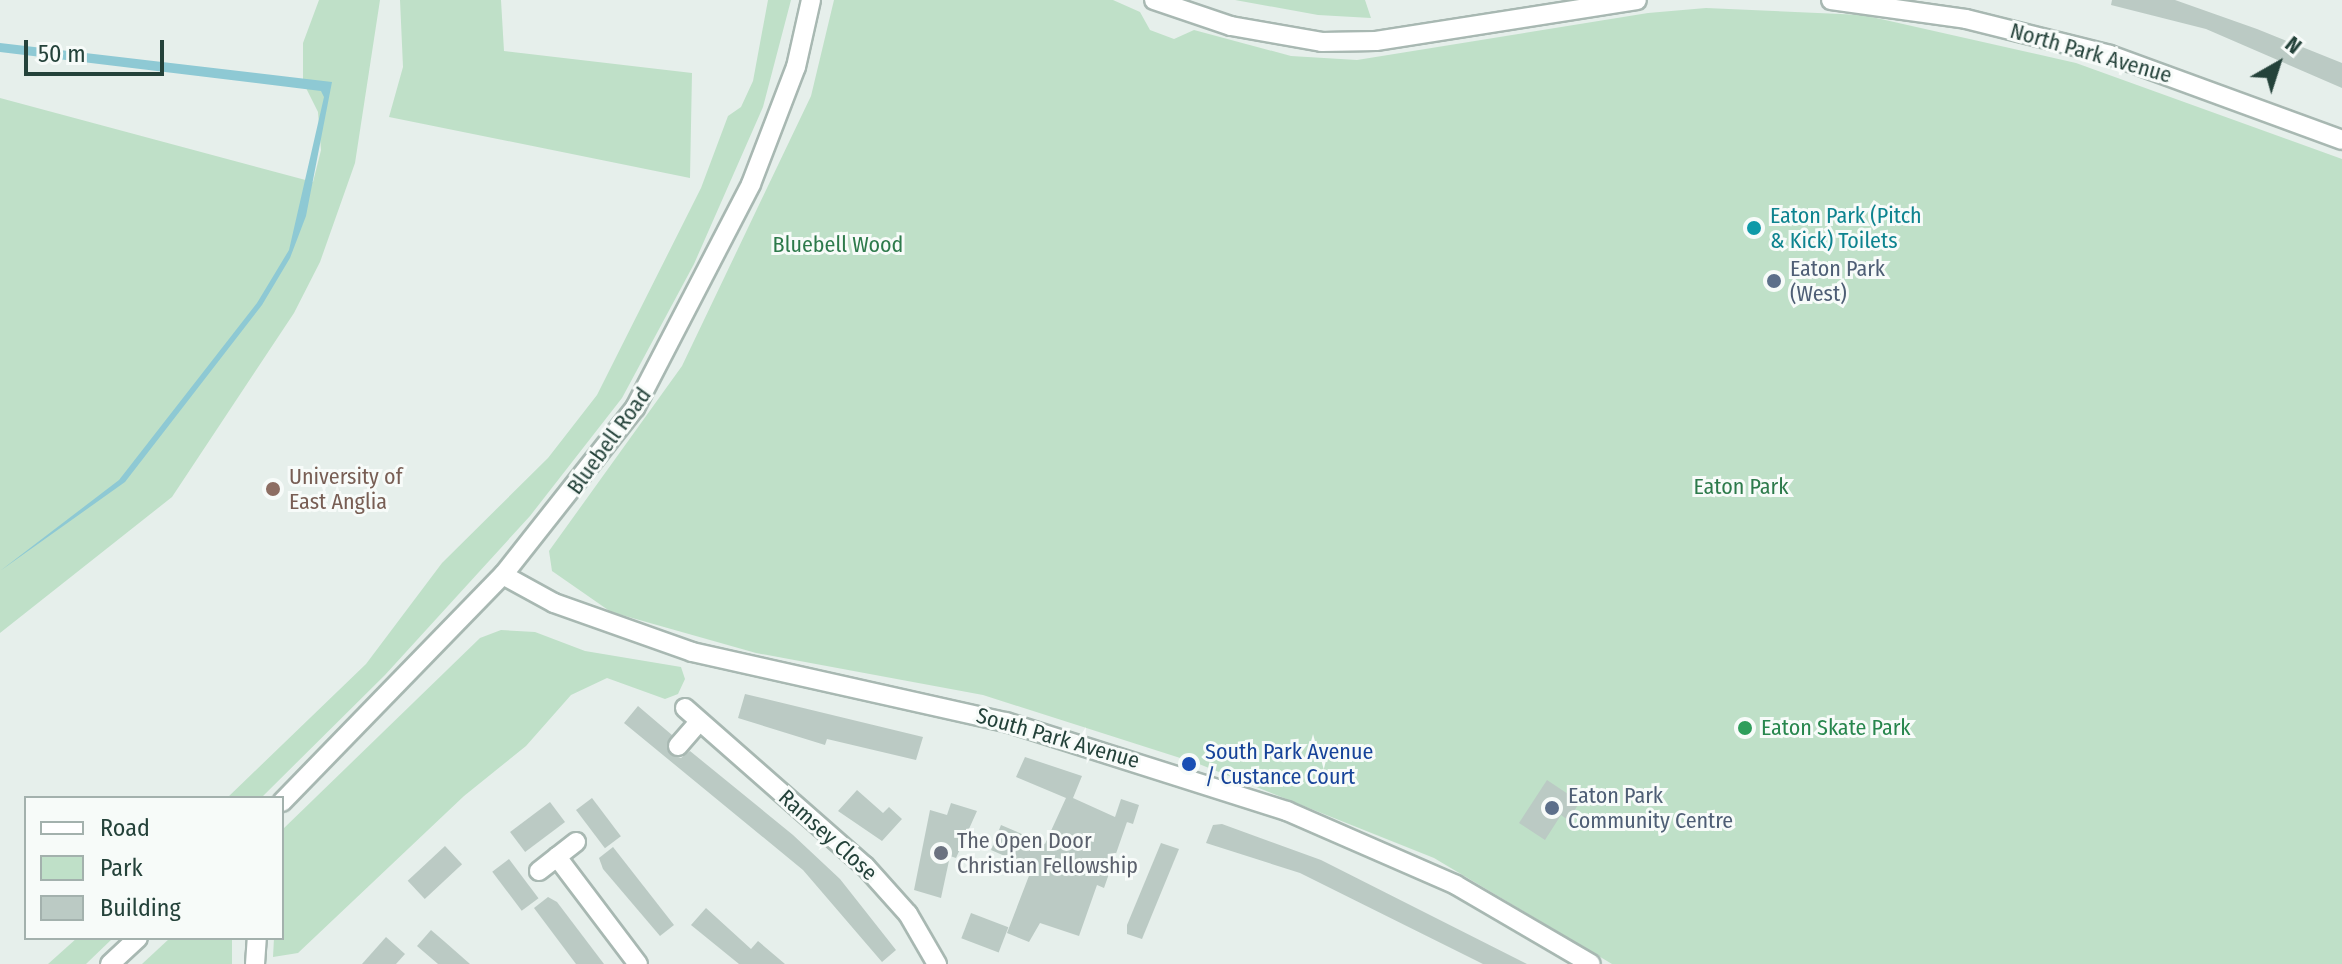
<!DOCTYPE html>
<html>
<head>
<meta charset="utf-8">
<style>
  body { margin:0 }
  #map { position:relative; width:2342px; height:964px; overflow:hidden; background:#e6efeb; font-family:"Fira Sans Condensed",sans-serif }
  div>[style] { position:absolute }
  [style*='--x'] { left:calc(var(--x)*1px); top:calc(var(--y)*1px); width:calc(var(--w)*1px); rotate:calc(var(--a)*1deg) }
  .green>* { inset:0; background:#bfe0c8 }
  .water>* { inset:0; background:#8ec9d4 }
  .building>* { inset:0; background:#bbcac4; transform-origin:0 0 }
  .roads { filter:drop-shadow(2px 0 #a8b8b2) drop-shadow(-2px 0 #a8b8b2) drop-shadow(0 2px #a8b8b2) drop-shadow(0 -2px #a8b8b2) }
  .minor>* { height:18px; margin:-9px; padding:0 9px; transform-origin:9px; border-radius:9px; background:#fff }
  .dots>* { width:22px; height:22px; translate:-50% -50%; box-sizing:border-box; border:4px solid #f7fbf9; border-radius:50% }
  span { translate:-50% -50%; white-space:nowrap; text-align:center; line-height:1.15; -webkit-text-stroke:6px #f7fbf9; paint-order:stroke }
  .street-label { font-size:22px; color:#24423a }
  .culture-label { font-size:22px; color:#0d838f }
  .left { translate:0 -50%; text-align:left }
  .park-label { font-size:22px; color:#2d7a4b }
  .service-label { font-size:22px; color:#4e5e75 }
  .education-label { font-size:22px; color:#785e54 }
  .leisure-label { font-size:22px; color:#27864d }
  .transit-label { font-size:22px; color:#164399 }
  .worship-label { font-size:22px; color:#5b616d }
  .legend { position:absolute; left:24px; top:796px; width:260px; height:144px; box-sizing:border-box; background:#f7fbf9; border:2px solid #a3b1ad; margin:0; padding:10px 14px; list-style:none; font-size:24px; color:#24423a }
  .legend li { display:flex; align-items:center; gap:16px; height:40px }
  .legend b { width:40px; border:2px solid #a3b1ad }
  .north { position:absolute; left:2238px; top:24px; width:80px; height:80px; -webkit-text-stroke:6px #f7fbf9; paint-order:stroke; rotate:39deg; font-size:22px; font-weight:700; line-height:32px; text-align:center; color:#24423a }
  .north::after { content:''; display:block; margin:auto; width:28px; height:36px; background:#24423a; clip-path:polygon(50% 0,100% 100%,50% 72%,0 100%) }
  .scale { position:absolute; left:24px; top:40px; width:140px; height:36px; box-sizing:border-box; border:4px solid #24423a; border-top:0; padding-left:10px; font-size:24px; line-height:28px; white-space:nowrap; color:#24423a; -webkit-text-stroke:6px #f7fbf9; paint-order:stroke }
</style>
</head>
<body>
<div id="map">
  <div class="green">
    <i style="clip-path:polygon(319px 0,380px 0,355px 163px,320px 262px,294px 313px,172px 497px,0 633px,0 98px,313px 182px,321px 150px,318px 112px,303px 82px,303px 43px)"></i>
    <i style="clip-path:polygon(400px 0,501px 0,504px 51px,692px 73px,690px 178px,389px 117px,403px 67px)"></i>
    <i style="clip-path:polygon(768px 0,791px 0,763px 107px,694px 264px,622px 398px,530px 516px,385px 675px,261px 798px,227px 798px,366px 664px,442px 563px,548px 458px,597px 395px,701px 188px,728px 116px,741px 107px,753px 81px)"></i>
    <i style="clip-path:polygon(834px 0,1113px 0,1140px 12px,1150px 30px,1174px 39px,1194px 30px,1291px 56px,1357px 60px,1648px 13px,1706px 8px,1863px 15px,2076px 63px,2342px 159px,2342px 964px,1612px 964px,1434px 858px,1199px 764px,983px 695px,756px 653px,611px 612px,552px 571px,549px 551px,682px 366px,811px 96px)"></i>
    <i style="clip-path:polygon(1235px 0,1365px 0,1371px 18px,1318px 15px)"></i>
    <i style="clip-path:polygon(501px 630px,535px 632px,585px 651px,681px 667px,685px 679px,678px 694px,665px 699px,607px 678px,571px 695px,526px 746px,464px 796px,298px 953px,273px 957px,274px 938px,282px 938px,282px 830px,480px 638px)"></i>
    <i style="clip-path:polygon(77px 938px,113px 938px,86px 964px,48px 964px)"></i>
    <i style="clip-path:polygon(170px 938px,232px 938px,232px 964px,142px 964px)"></i>
  </div>
  <div class="water">
    <i style="clip-path:polygon(0 43px,332px 82px,306px 216px,290px 258px,262px 305px,125px 482px,0 571px,119px 480px,257px 303px,289px 250px,324px 97px,321px 91px,0 52px)"></i>
  </div>
  <div class="building">
    <i style="clip-path:polygon(2112px 0,2175px 0,2257px 29px,2342px 63px,2342px 88px,2206px 29px,2111px 5px)"></i>
    <i style="clip-path:polygon(745px 694px,923px 737px,916px 760px,827px 739px,825px 745px,738px 718px)"></i>
    <i style="clip-path:polygon(638px 706px,672px 735px,670px 754px,681px 758px,690px 751px,793px 835px,840px 879px,896px 950px,882px 962px,803px 870px,624px 723px)"></i>
    <i style="clip-path:polygon(1025px 757px,1082px 776px,1073px 798px,1115px 817px,1121px 799px,1139px 805px,1133px 824px,1121px 820px,1127px 822px,1104px 888px,1097px 885px,1079px 936px,1040px 923px,1029px 942px,1007px 933px,1032px 868px,991px 850px,1001px 825px,1045px 844px,1066px 798px,1016px 777px)"></i>
    <i style="clip-path:polygon(1547px 780px,1580px 802px,1568px 820px,1561px 815px,1545px 840px,1519px 823px)"></i>
    <i style="clip-path:polygon(857px 790px,883px 813px,889px 807px,902px 819px,882px 841px,838px 811px)"></i>
    <i style="left:592px;top:798px;width:48px;height:20px;rotate:53deg"></i>
    <i style="left:550px;top:802px;width:25px;height:50px;rotate:53deg"></i>
    <i style="clip-path:polygon(951px 803px,977px 811px,956px 858px,950px 856px,941px 898px,914px 890px,930px 810px,947px 815px)"></i>
    <i style="clip-path:polygon(1222px 824px,1321px 860px,1527px 964px,1483px 964px,1300px 873px,1206px 843px,1213px 825px)"></i>
    <i style="clip-path:polygon(1161px 843px,1179px 849px,1142px 939px,1127px 934px,1127px 925px)"></i>
    <i style="left:445px;top:846px;width:25px;height:51px;rotate:47deg"></i>
    <i style="clip-path:polygon(613px 847px,674px 925px,660px 936px,603px 869px,599px 858px)"></i>
    <i style="left:509px;top:859px;width:49px;height:21px;rotate:53deg"></i>
    <i style="clip-path:polygon(548px 897px,557px 902px,604px 964px,576px 964px,534px 908px)"></i>
    <i style="clip-path:polygon(706px 908px,751px 949px,758px 941px,785px 964px,739px 964px,691px 925px)"></i>
    <i style="left:971px;top:913px;width:40px;height:27px;rotate:21deg"></i>
    <i style="clip-path:polygon(431px 930px,445px 942px,470px 964px,438px 964px,417px 946px)"></i>
    <i style="clip-path:polygon(386px 937px,405px 954px,396px 964px,362px 964px)"></i>
  </div>
  <div class="roads">
    <div class="minor">
      <i style="--x:1154;--y:0;--w:81;--a:18.7"></i>
      <i style="--x:1231;--y:26;--w:92;--a:10"></i>
      <i style="--x:1322;--y:42;--w:54;--a:-1.1"></i>
      <i style="--x:1376;--y:41;--w:264;--a:-8.9"></i>
      <i style="--x:1831;--y:0;--w:136;--a:8"></i>
      <i style="--x:1966;--y:19;--w:148;--a:14"></i>
      <i style="--x:2110;--y:55;--w:247;--a:20.1"></i>
      <i style="--x:503;--y:575;--w:58;--a:28.8"></i>
      <i style="--x:554;--y:603;--w:146;--a:19.5"></i>
      <i style="--x:692;--y:652;--w:322;--a:12.6"></i>
      <i style="--x:1006;--y:722;--w:295;--a:17.6"></i>
      <i style="--x:1287;--y:811;--w:184;--a:23.6"></i>
      <i style="--x:1456;--y:885;--w:156;--a:30.3"></i>
      <i style="--x:685;--y:708;--w:240;--a:41.3"></i>
      <i style="--x:865;--y:866;--w:64;--a:48.1"></i>
      <i style="--x:908;--y:914;--w:58;--a:59.9"></i>
      <i style="--x:678;--y:746;--w:32;--a:-49"></i>
      <i style="--x:282;--y:802;--w:317;--a:-45.8"></i>
      <i style="--x:503;--y:575;--w:213;--a:-51.7"></i>
      <i style="--x:635;--y:408;--w:252;--a:-62.6"></i>
      <i style="--x:751;--y:184;--w:125;--a:-69"></i>
      <i style="--x:796;--y:67;--w:69;--a:-77.4"></i>
      <i style="--x:576;--y:842;--w:24;--a:142"></i>
      <i style="--x:557;--y:857;--w:134;--a:52.9"></i>
      <i style="--x:539;--y:871;--w:23;--a:-38"></i>
      <i style="--x:110;--y:964;--w:38;--a:-43"></i>
      <i style="--x:255;--y:964;--w:26;--a:-86"></i>
    </div>
  </div>
  <div class="dots">
    <i style="left:1754px;top:228px;background:#0f9aa8"></i>
    <i style="left:1774px;top:281px;background:#5c6f8a"></i>
    <i style="left:273px;top:489px;background:#8d6e63"></i>
    <i style="left:1745px;top:728px;background:#2e9e5b"></i>
    <i style="left:1189px;top:764px;background:#1a4fb4"></i>
    <i style="left:1552px;top:808px;background:#5c6f8a"></i>
    <i style="left:941px;top:853px;background:#6b7280"></i>
  </div>
  <div class="street-label">
    <span style="left:2091px;top:53px;rotate:16deg">North Park Avenue</span>
    <span style="left:609px;top:441px;rotate:-54deg">Bluebell Road</span>
    <span style="left:1058px;top:738px;rotate:16deg">South Park Avenue</span>
    <span style="left:828px;top:835px;rotate:42deg">Ramsey Close</span>
  </div>
  <div class="culture-label">
    <span class="left" style="left:1770px;top:228px">Eaton Park (Pitch<br>&amp; Kick) Toilets</span>
  </div>
  <div class="park-label">
    <span style="left:838px;top:245px">Bluebell Wood</span>
    <span style="left:1741px;top:487px">Eaton Park</span>
  </div>
  <div class="service-label">
    <span class="left" style="left:1790px;top:281px">Eaton Park<br>(West)</span>
    <span class="left" style="left:1568px;top:808px">Eaton Park<br>Community Centre</span>
  </div>
  <div class="education-label">
    <span class="left" style="left:289px;top:489px">University of<br>East Anglia</span>
  </div>
  <div class="leisure-label">
    <span class="left" style="left:1761px;top:728px">Eaton Skate Park</span>
  </div>
  <div class="transit-label">
    <span class="left" style="left:1205px;top:764px">South Park Avenue<br>/ Custance Court</span>
  </div>
  <div class="worship-label">
    <span class="left" style="left:957px;top:853px">The Open Door<br>Christian Fellowship</span>
  </div>
  <ul class="legend">
  <li><b style="height:10px;background:#fff"></b>Road</li>
  <li><b style="height:22px;background:#bfe0c8"></b>Park</li>
  <li><b style="height:22px;background:#bbcac4"></b>Building</li>
  </ul>
  <div class="north">N</div>
  <div class="scale">50 m</div>
</div>
</body>
</html>
